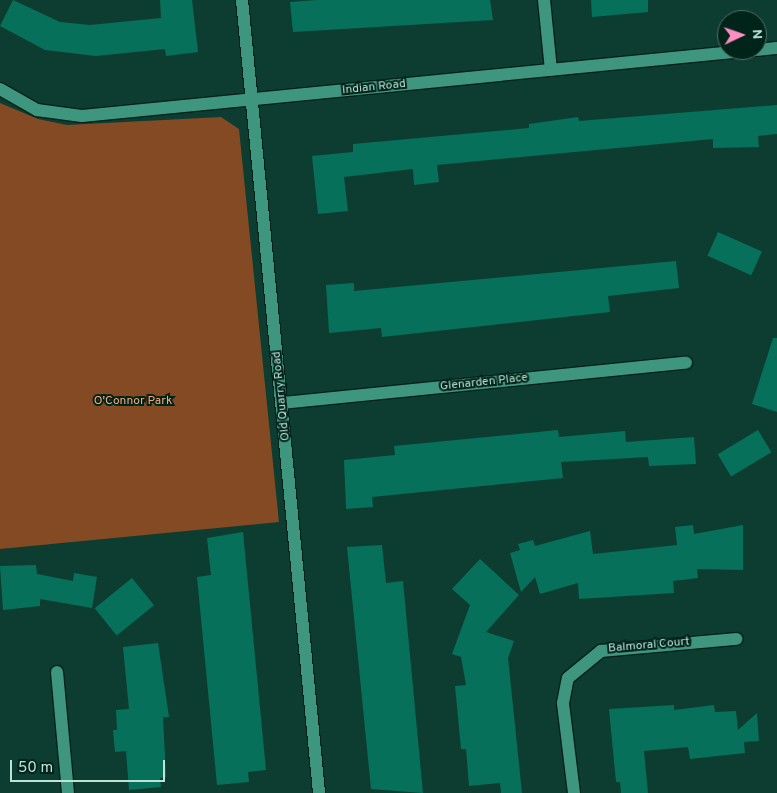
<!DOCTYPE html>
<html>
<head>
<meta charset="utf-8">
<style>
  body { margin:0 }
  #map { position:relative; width:777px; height:793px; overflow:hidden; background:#0d3d31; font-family:Overpass,sans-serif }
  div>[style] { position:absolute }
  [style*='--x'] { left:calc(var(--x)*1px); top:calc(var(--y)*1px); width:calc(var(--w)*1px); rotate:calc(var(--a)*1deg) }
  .green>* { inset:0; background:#834a23 }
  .building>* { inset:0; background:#06705a; transform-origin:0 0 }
  .roads { filter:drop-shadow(1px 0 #06211a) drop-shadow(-1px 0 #06211a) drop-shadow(0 1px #06211a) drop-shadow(0 -1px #06211a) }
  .minor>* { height:12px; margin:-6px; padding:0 6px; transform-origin:6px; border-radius:6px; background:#3f967e }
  span { translate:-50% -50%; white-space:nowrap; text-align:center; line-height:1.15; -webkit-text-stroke:4px #00231a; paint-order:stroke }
  .street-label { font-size:12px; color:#bbe4d6 }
  .park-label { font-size:12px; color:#f6aa7c }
  .north { position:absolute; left:717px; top:10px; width:50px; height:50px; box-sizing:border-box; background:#00231a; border:1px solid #4b7065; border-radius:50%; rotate:87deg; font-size:14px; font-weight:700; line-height:20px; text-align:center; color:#bbe4d6 }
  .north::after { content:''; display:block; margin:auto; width:18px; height:22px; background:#fd8ec0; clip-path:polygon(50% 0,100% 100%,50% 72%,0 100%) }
  .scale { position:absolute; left:10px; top:760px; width:155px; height:22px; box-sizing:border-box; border:2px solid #bbe4d6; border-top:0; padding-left:6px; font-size:15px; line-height:18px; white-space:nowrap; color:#bbe4d6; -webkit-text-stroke:4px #00231a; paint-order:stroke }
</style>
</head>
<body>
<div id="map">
  <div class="green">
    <i style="clip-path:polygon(0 103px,38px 119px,67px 125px,221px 117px,239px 129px,279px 522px,0 549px)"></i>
  </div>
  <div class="building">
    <i style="clip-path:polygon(13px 0,60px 22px,90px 25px,161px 18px,160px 0,192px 0,198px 52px,166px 56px,165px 49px,96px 56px,45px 50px,0 26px)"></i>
    <i style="clip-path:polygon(317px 0,490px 0,493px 20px,293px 32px,290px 2px)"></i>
    <i style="clip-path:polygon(591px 0,648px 0,648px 12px,592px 17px)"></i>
    <i style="clip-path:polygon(777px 105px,777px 134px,758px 136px,759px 147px,713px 148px,713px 139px,437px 165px,439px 182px,414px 185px,413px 169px,344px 177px,348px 211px,318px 214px,312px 156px,353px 152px,353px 144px,529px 128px,529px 124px,578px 117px,579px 121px)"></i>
    <i style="left:718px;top:232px;width:48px;height:26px;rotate:24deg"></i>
    <i style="clip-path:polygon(676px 261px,679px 288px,608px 296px,610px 312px,382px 337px,381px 328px,329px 333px,326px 285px,354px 283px,354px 291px)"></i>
    <i style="clip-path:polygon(773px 338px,777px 338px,777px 412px,752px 404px)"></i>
    <i style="clip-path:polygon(558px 430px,559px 437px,625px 431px,626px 442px,694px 437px,696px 464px,649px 466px,648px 457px,561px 462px,563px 478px,372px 497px,373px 507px,346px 509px,344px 460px,395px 455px,394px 446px)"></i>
    <i style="left:758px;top:430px;width:26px;height:47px;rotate:59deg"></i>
    <i style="clip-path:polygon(693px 525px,694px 534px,743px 525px,743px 570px,697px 569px,698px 578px,673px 581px,674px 593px,579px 599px,578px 583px,540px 594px,535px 577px,521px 592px,510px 553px,520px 550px,518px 544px,533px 540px,535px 546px,590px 531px,593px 554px,677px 545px,675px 527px)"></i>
    <i style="clip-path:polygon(243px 532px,266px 770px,248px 772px,249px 782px,217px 785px,197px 577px,211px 575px,207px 538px)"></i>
    <i style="clip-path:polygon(382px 545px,386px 583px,403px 581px,423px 793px,371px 789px,347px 547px)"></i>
    <i style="clip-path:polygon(480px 559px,519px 595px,486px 632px,514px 641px,508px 658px,522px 793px,501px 793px,500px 783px,469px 786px,466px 749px,461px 749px,455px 686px,466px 685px,461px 657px,452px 654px,470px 605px,452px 589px)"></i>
    <i style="clip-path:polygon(36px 565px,37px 574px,73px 581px,74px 573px,97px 577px,92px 608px,40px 599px,40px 606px,3px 610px,0 566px)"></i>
    <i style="left:132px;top:578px;width:35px;height:48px;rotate:51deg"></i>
    <i style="clip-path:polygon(158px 643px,169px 717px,163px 717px,166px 777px,160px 778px,161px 787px,129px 790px,126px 751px,115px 752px,113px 730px,117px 730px,116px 710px,129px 709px,123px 647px)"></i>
    <i style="clip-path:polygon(674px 705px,674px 710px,714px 705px,715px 712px,736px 711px,738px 730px,757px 713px,759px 741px,744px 742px,745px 753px,690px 759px,688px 747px,644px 751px,648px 793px,621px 793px,620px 782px,616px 782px,609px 709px)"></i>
  </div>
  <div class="roads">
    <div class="minor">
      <i style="--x:242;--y:0;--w:797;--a:84.45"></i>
      <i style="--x:544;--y:0;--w:70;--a:84.3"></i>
      <i style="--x:757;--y:50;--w:20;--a:-6"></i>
      <i style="--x:0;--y:89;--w:43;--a:29.6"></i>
      <i style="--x:37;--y:110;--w:45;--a:7.6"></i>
      <i style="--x:82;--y:116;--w:675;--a:-5.61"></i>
      <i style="--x:282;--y:403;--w:406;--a:-5.7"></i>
      <i style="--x:57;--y:672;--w:121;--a:84.8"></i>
      <i style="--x:574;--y:793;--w:91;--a:-97"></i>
      <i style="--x:563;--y:703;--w:25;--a:-79"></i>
      <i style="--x:568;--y:678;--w:43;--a:-39.3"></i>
      <i style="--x:601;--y:651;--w:136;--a:-5.1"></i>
    </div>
  </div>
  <div class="street-label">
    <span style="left:374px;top:88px;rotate:-6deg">Indian Road</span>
    <span style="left:484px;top:383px;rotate:-6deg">Glenarden Place</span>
    <span style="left:282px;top:396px;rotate:-96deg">Old Quarry Road</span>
    <span style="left:649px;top:646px;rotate:-5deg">Balmoral Court</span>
  </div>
  <div class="park-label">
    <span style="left:133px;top:402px">O'Connor Park</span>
  </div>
  <div class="north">N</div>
  <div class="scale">50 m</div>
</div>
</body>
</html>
